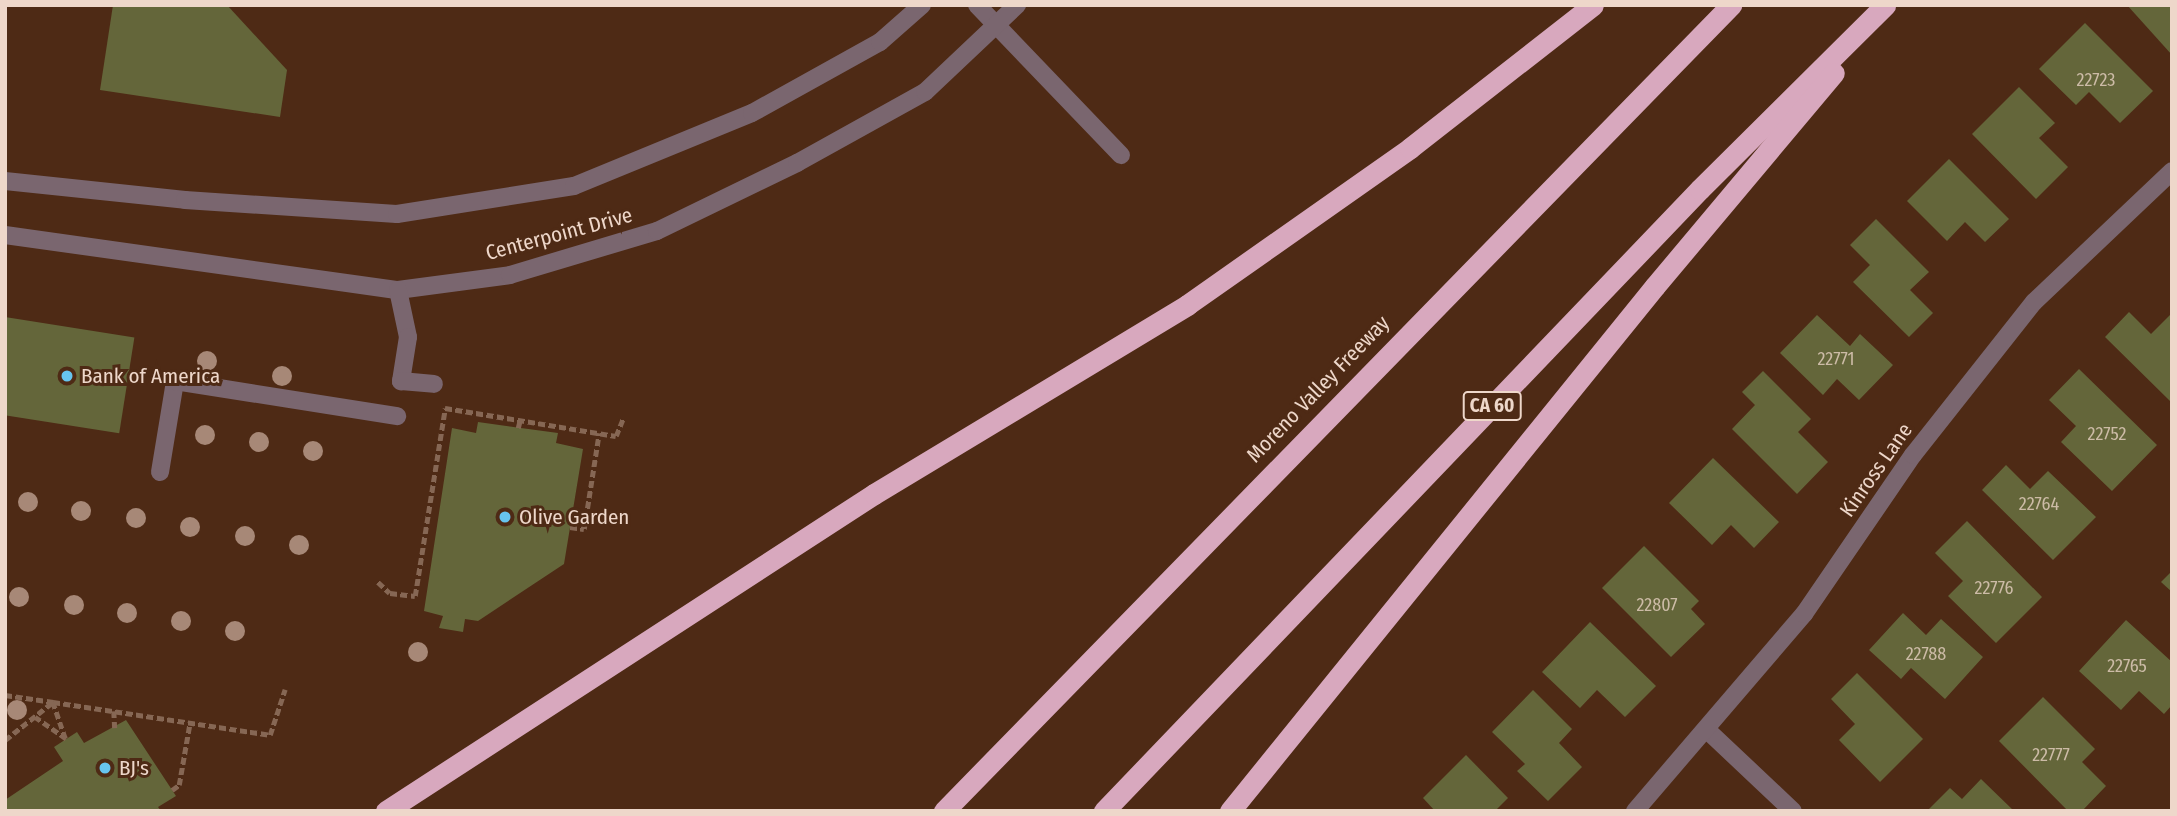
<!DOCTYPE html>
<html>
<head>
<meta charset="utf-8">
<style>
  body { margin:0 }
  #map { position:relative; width:2177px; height:816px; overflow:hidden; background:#4e2a15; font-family:"Fira Sans Condensed",sans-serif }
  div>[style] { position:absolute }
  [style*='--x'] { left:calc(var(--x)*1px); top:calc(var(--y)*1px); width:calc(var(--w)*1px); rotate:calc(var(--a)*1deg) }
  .building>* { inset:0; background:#64663a; transform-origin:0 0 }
  .path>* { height:4.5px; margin-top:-2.25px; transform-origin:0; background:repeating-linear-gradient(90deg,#866754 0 7px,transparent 0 10.5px) }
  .minor>* { height:18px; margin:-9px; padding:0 9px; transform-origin:9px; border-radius:9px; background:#7a666f }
  .highway>* { height:21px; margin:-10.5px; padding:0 10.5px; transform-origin:10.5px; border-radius:10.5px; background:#d8a8be }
  .trees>* { width:20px; height:20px; margin:-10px; border-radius:50%; background:#a78877 }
  .dots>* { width:19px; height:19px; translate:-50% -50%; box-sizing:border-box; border:4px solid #4e2a15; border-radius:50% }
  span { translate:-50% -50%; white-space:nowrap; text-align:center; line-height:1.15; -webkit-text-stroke:6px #4e2a15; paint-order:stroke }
  .number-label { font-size:18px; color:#ccbba6 }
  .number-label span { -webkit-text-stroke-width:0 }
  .shield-label span { padding:2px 5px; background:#4e2a15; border:2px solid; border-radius:5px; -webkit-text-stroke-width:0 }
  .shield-label { font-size:19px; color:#eed7ca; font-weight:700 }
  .street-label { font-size:21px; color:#eed7ca }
  .poi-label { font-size:21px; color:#eed7ca }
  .left { translate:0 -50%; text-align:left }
  .frame { position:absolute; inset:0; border:7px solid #eed7ca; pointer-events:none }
</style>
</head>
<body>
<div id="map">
  <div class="building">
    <i style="clip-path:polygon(113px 5px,227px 5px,287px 70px,280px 117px,100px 90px)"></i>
    <i style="clip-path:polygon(2127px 5px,2172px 5px,2172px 55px)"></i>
    <i style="clip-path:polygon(2085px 23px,2153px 91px,2120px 123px,2089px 92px,2076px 105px,2039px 69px)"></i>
    <i style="clip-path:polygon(2019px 87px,2055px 123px,2039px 138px,2068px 167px,2036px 199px,1972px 134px)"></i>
    <i style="clip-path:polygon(1949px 159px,2009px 219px,1985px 242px,1965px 222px,1947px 241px,1907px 201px)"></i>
    <i style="clip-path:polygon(1876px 219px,1929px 272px,1910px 290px,1933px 313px,1909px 337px,1853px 282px,1870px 265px,1850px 245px)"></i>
    <i style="clip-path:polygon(2129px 312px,2151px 334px,2172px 313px,2170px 401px,2105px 337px)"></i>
    <i style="clip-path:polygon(1817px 315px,1850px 346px,1860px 334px,1893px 365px,1859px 400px,1837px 379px,1823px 395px,1780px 353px)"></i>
    <i style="left:5px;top:317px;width:131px;height:97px;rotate:9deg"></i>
    <i style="clip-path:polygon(2079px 369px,2157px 445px,2112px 491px,2061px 442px,2076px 426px,2049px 400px)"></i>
    <i style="clip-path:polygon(1763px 371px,1811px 419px,1798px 432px,1828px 462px,1797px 494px,1732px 429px,1755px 405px,1742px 392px)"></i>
    <i style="clip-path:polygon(478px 422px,558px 433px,556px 443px,583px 449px,564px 564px,478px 621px,465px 619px,463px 632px,439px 628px,443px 616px,424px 611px,452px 428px,476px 433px)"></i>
    <i style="clip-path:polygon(1713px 458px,1779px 522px,1754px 548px,1731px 525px,1712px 545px,1669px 503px)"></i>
    <i style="clip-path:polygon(2006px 465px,2030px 489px,2048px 471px,2096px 517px,2053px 560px,1982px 490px)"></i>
    <i style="clip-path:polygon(1967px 521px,2042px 597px,1996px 643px,1948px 596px,1963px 581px,1935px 553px)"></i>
    <i style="clip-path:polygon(1644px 546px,1699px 601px,1691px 609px,1705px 624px,1671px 657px,1602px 588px)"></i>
    <i style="clip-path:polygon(2172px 571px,2172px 592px,2161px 582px)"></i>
    <i style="clip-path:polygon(1903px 613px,1926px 635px,1941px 619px,1983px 657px,1945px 699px,1911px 668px,1901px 679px,1869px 650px)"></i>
    <i style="clip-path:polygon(2126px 620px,2172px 662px,2172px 705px,2164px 714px,2139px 691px,2121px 710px,2079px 671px)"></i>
    <i style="clip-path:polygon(1590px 622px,1656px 686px,1625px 717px,1597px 690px,1580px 708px,1542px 672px)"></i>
    <i style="clip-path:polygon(1857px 673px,1923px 739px,1880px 782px,1839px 740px,1855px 724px,1831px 699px)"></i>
    <i style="clip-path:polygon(1533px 690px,1572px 729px,1559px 743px,1582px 767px,1548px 801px,1517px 771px,1525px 764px,1492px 732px)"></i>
    <i style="clip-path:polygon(2043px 697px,2095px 749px,2082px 762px,2106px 786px,2082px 811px,2068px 811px,1999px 741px)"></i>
    <i style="clip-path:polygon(126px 720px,176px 796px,158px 807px,161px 811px,5px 811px,5px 800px,63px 761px,54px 747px,77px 732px,84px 743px)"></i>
    <i style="clip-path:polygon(1466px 755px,1508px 798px,1495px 811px,1435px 811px,1423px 798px)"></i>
    <i style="clip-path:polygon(1981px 779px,2014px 811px,1927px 811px,1950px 788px,1962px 799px)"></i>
  </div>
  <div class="path">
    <i style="--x:518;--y:428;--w:8;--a:-76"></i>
    <i style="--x:570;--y:527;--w:14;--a:8"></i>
    <i style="--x:584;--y:529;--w:97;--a:-81.1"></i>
    <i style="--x:378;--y:582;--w:16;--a:43"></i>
    <i style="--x:390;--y:593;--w:25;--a:7"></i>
    <i style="--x:415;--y:596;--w:190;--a:-80.9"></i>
    <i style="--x:445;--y:408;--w:173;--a:9.3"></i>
    <i style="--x:616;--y:436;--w:18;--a:-68"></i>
    <i style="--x:5;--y:695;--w:49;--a:8.3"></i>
    <i style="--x:53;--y:702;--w:39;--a:71"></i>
    <i style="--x:66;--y:739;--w:38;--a:-145"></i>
    <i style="--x:114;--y:711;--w:17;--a:87"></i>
    <i style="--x:5;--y:740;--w:61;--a:-38.4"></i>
    <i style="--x:53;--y:702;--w:219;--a:8.6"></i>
    <i style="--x:270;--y:735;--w:48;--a:-71.9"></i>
    <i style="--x:172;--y:790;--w:9;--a:-36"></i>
    <i style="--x:179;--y:785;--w:64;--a:-80.1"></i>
  </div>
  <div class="minor">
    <i style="--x:977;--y:5;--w:208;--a:46.2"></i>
    <i style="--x:5;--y:181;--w:181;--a:6"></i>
    <i style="--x:185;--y:200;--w:212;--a:3.8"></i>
    <i style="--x:397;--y:214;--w:179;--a:-9"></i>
    <i style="--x:574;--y:186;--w:192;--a:-22.3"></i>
    <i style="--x:752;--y:113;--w:146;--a:-29"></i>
    <i style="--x:880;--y:42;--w:56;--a:-41.4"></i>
    <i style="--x:5;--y:235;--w:397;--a:8"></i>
    <i style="--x:398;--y:290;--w:113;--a:-7.6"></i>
    <i style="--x:510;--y:275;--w:153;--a:-16.7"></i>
    <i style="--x:657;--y:231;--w:156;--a:-25.9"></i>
    <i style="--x:797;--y:163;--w:146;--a:-29"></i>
    <i style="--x:925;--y:92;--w:127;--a:-43.4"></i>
    <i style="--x:398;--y:290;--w:48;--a:78"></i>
    <i style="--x:408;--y:337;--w:45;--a:99"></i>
    <i style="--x:401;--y:381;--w:33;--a:5"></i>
    <i style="--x:160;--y:472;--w:92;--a:-80.6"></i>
    <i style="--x:175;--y:381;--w:225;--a:9"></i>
    <i style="--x:1707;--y:730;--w:118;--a:43.3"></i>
    <i style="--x:1635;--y:811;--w:260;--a:-49.4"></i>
    <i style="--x:1804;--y:614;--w:193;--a:-55.6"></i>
    <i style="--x:1913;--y:455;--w:195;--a:-51.7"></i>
    <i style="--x:2034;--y:302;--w:190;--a:-43.5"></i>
  </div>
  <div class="highway">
    <i style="--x:386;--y:811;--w:582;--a:-33.01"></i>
    <i style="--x:874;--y:494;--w:366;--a:-31.1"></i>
    <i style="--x:1187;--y:305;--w:273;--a:-35.1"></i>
    <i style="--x:1410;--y:148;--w:232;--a:-38"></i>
    <i style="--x:944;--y:811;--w:1127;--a:-45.68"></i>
    <i style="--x:1104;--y:811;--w:861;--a:-46.22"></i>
    <i style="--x:1700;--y:189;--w:261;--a:-44.8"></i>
    <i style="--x:1230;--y:811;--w:675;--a:-51.01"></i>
    <i style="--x:1655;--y:286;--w:278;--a:-50"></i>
  </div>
  <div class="trees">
    <i style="left:207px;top:361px"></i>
    <i style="left:282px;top:376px"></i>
    <i style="left:205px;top:435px"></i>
    <i style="left:259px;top:442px"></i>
    <i style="left:313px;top:451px"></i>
    <i style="left:28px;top:502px"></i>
    <i style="left:81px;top:511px"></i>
    <i style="left:136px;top:518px"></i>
    <i style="left:190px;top:527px"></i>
    <i style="left:245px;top:536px"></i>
    <i style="left:299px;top:545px"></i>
    <i style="left:19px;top:597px"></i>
    <i style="left:74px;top:605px"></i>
    <i style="left:127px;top:613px"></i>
    <i style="left:181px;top:621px"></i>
    <i style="left:235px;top:631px"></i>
    <i style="left:418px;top:652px"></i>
    <i style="left:17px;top:710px"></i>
  </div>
  <div class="dots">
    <i style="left:67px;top:376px;background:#67c4ef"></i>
    <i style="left:505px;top:517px;background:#67c4ef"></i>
    <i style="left:105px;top:768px;background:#67c4ef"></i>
  </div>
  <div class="number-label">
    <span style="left:2096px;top:80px">22723</span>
    <span style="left:1836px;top:359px">22771</span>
    <span style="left:2107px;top:434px">22752</span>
    <span style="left:2039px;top:504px">22764</span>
    <span style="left:1994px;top:588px">22776</span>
    <span style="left:1657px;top:605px">22807</span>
    <span style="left:1926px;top:654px">22788</span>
    <span style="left:2127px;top:666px">22765</span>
    <span style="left:2051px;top:755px">22777</span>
  </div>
  <div class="shield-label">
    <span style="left:1492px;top:406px">CA 60</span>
  </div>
  <div class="street-label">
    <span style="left:559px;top:234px;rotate:-15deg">Centerpoint Drive</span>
    <span style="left:1318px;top:389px;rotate:-46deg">Moreno Valley Freeway</span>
    <span style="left:1876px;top:470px;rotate:-55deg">Kinross Lane</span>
  </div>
  <div class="poi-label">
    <span class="left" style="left:81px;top:376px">Bank of America</span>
    <span class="left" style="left:519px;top:517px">Olive Garden</span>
    <span class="left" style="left:119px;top:768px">BJ's</span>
  </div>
  <div class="frame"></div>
</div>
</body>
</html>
